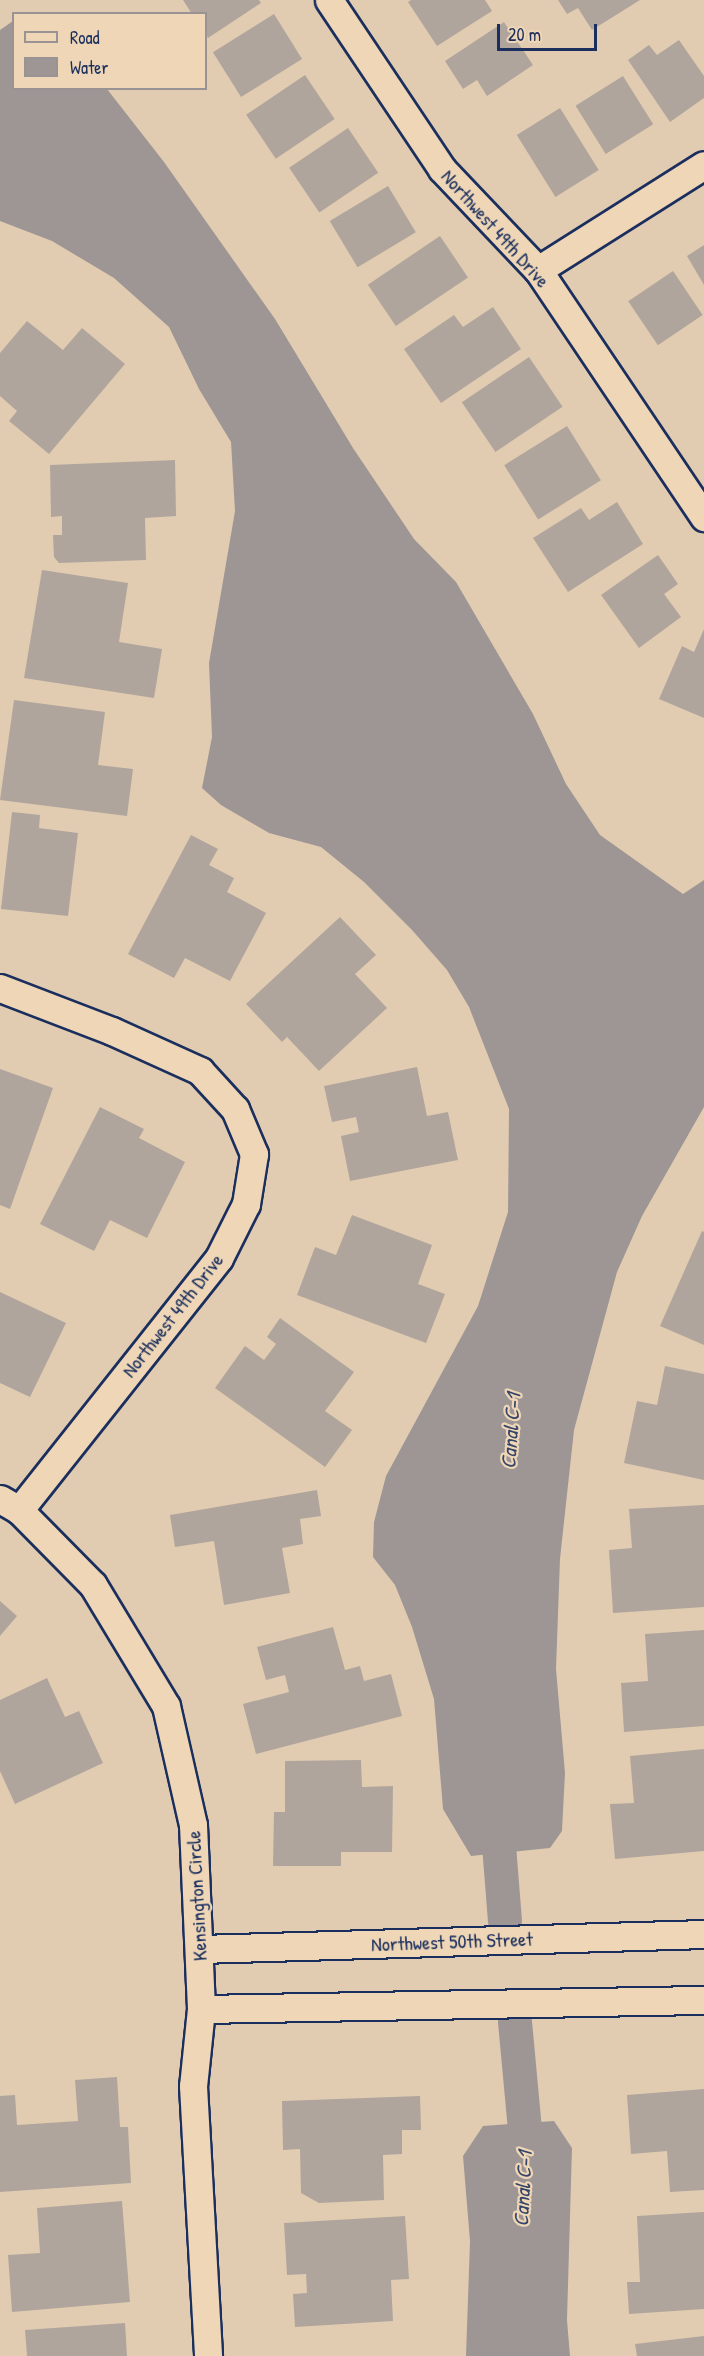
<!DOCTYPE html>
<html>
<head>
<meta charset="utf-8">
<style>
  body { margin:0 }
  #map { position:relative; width:704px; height:2356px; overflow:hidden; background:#e1ccb1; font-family:"Patrick Hand",sans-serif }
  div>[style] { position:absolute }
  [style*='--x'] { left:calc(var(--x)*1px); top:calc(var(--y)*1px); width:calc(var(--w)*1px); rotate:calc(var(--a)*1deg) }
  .water>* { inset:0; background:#9e9695 }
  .canal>* { height:34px; margin:-17px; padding:0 17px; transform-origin:17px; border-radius:17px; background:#9e9695 }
  .building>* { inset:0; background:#b0a59c; transform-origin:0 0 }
  .roads { filter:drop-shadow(2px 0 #1b2f5e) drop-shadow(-2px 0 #1b2f5e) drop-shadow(0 2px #1b2f5e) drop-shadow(0 -2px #1b2f5e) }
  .street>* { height:27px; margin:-13.5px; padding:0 13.5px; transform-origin:13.5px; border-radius:13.5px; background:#eed6b6 }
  span { translate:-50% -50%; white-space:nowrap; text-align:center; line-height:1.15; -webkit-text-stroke:4.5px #eed6b6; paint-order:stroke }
  .street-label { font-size:20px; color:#1b2f5e }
  .water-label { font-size:21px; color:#354469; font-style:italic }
  .legend { position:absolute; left:12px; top:12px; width:195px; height:78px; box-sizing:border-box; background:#eed6b6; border:2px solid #9a9393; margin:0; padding:8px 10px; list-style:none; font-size:18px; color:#1b2f5e }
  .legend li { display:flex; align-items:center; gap:12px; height:30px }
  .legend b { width:30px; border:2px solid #9a9393 }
  .scale { position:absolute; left:497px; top:24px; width:100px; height:27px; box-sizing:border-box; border:3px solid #1b2f5e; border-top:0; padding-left:8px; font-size:18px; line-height:21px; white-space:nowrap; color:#1b2f5e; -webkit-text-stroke:4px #eed6b6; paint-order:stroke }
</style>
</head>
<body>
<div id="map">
  <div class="water">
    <i style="clip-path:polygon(13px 21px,14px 88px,107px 89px,164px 162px,275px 319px,353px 448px,414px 539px,456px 582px,533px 714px,566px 784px,600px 835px,683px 894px,704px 880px,704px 1107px,642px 1216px,617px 1272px,574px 1430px,560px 1559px,556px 1669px,565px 1773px,562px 1831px,550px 1848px,471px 1856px,443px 1809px,434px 1699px,412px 1627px,395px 1585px,373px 1557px,374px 1522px,386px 1476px,478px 1306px,508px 1212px,509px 1109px,469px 1007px,447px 970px,412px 930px,364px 882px,321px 847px,269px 833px,221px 805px,202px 788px,212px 737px,209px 663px,235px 511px,231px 442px,199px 389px,169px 327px,114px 278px,52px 241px,0 221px,0 30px)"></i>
    <i style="clip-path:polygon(554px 2121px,572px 2148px,567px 2320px,570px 2356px,466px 2356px,470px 2241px,463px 2156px,483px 2126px)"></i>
  </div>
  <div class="canal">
    <i style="--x:496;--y:1807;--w:114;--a:85.5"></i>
    <i style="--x:515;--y:2022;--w:119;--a:84.7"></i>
    <i style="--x:526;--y:2140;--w:29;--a:94"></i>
  </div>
  <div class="building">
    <i style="clip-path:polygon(183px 0,259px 0,261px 3px,208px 38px,206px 34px,206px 14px,192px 14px)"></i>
    <i style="clip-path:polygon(411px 0,485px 0,492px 11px,437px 46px,408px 2px)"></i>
    <i style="clip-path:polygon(558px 0,640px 0,592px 30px,578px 8px,567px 14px)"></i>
    <i style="left:274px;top:14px;width:53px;height:72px;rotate:58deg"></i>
    <i style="clip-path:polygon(504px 22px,533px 65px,487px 96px,477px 80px,463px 89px,445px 61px)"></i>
    <i style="clip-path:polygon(679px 40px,704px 76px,704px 98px,670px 122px,628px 60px,649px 45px,657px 55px)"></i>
    <i style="left:305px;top:75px;width:53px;height:71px;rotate:56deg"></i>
    <i style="left:623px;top:76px;width:57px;height:56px;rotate:58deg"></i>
    <i style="left:560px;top:108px;width:73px;height:51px;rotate:58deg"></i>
    <i style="left:348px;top:128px;width:54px;height:71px;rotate:56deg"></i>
    <i style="left:388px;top:186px;width:54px;height:68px;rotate:59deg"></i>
    <i style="left:440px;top:236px;width:50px;height:87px;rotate:56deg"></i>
    <i style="clip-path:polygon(704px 245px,704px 285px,687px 256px)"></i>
    <i style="left:673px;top:271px;width:53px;height:54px;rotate:56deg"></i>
    <i style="clip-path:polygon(493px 307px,521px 349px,441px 403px,404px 349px,454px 315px,463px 327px)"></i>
    <i style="clip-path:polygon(27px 321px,63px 350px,82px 328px,125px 364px,49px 454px,9px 421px,17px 411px,0 396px,0 353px)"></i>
    <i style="left:529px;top:357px;width:60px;height:81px;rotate:56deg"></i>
    <i style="left:567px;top:426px;width:64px;height:74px;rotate:58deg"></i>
    <i style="clip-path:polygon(175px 460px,176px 516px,145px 518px,146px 560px,59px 563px,54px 557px,53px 535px,62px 535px,62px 516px,51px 517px,50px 465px)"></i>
    <i style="clip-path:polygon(617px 502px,643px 544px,568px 592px,533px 538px,581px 508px,589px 520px)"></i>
    <i style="clip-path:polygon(658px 555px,678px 584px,664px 594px,681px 617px,639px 648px,601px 595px)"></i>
    <i style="clip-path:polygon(42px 570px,128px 583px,119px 642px,162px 649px,154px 698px,24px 678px)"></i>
    <i style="clip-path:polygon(704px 629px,704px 718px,659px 699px,682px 646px,694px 652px)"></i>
    <i style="clip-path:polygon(14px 700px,105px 712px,98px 765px,133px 769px,127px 816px,0 800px)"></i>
    <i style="clip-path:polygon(12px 812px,40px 815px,39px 828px,78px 833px,68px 916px,1px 909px)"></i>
    <i style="clip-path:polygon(191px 835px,218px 849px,209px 865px,234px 878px,227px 892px,266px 913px,230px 981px,185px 958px,174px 978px,128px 954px)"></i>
    <i style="clip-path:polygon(340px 917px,376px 955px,355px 974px,387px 1008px,319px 1071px,287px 1037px,282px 1042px,246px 1004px)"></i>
    <i style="clip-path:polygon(417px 1067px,427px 1116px,448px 1112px,458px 1160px,350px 1181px,341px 1136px,359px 1132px,356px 1117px,332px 1122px,324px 1086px)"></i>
    <i style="clip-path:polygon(0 1069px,53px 1088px,10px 1209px,0 1205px)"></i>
    <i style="clip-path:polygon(100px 1107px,144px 1129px,139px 1138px,185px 1162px,147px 1238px,110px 1220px,94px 1251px,40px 1224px)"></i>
    <i style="clip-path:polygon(352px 1215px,432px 1245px,418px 1284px,445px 1294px,426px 1343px,297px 1295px,315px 1247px,336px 1255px)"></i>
    <i style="clip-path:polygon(702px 1231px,704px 1232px,704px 1345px,660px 1326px)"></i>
    <i style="clip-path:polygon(0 1292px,66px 1323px,30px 1397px,0 1383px)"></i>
    <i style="clip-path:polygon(280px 1318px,354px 1372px,325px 1411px,352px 1430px,325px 1467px,215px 1388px,245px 1346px,264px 1360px,276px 1344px,267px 1337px)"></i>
    <i style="clip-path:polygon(665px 1366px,704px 1374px,704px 1480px,624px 1463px,637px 1401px,657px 1405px)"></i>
    <i style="clip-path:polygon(317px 1490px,321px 1516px,300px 1519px,303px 1544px,282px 1548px,290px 1593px,224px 1605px,214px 1541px,175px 1547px,170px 1515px)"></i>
    <i style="clip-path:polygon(704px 1505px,704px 1607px,613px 1613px,609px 1550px,632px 1548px,629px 1509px)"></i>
    <i style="clip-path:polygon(0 1601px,17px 1616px,0 1636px)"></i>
    <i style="clip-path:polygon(333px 1627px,345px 1670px,360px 1666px,364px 1681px,391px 1674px,402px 1716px,256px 1754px,243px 1704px,289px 1692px,285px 1675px,266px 1680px,257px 1647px)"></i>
    <i style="clip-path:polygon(704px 1630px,704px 1726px,624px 1732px,621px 1683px,648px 1681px,645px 1634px)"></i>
    <i style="clip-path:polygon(47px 1678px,65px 1717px,79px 1711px,103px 1763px,15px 1804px,0 1771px,0 1700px)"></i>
    <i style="clip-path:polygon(704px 1749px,704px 1851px,615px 1859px,610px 1804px,634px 1803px,630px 1756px)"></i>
    <i style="clip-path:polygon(361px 1760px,362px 1787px,393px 1786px,392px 1852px,341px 1852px,341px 1866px,273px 1866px,274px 1812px,285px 1812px,285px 1761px)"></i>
    <i style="clip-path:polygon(117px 2077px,120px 2127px,128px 2127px,131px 2183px,0 2192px,0 2096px,15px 2095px,17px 2125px,78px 2121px,75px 2080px)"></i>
    <i style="clip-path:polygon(704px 2089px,704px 2190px,670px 2192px,667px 2151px,631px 2154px,627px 2095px)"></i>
    <i style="clip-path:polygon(420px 2096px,421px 2130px,402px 2130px,402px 2154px,383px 2155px,384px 2200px,319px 2203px,301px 2193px,300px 2149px,283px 2150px,282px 2101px)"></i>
    <i style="clip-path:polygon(122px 2201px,130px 2302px,12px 2312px,8px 2255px,40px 2253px,37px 2208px)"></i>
    <i style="clip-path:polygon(704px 2212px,704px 2309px,629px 2314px,627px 2282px,640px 2282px,637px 2216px)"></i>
    <i style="clip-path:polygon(405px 2216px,409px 2279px,391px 2280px,393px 2321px,295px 2327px,293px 2294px,307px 2293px,306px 2274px,287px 2275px,284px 2223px)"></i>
    <i style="clip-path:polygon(125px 2323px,127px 2356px,27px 2356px,25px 2330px)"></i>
    <i style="clip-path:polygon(704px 2336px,704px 2356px,637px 2356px,635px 2344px)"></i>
  </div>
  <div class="roads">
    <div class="street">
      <i style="--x:329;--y:0;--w:203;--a:56.2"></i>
      <i style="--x:442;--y:169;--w:139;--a:46.5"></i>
      <i style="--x:538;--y:270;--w:298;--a:56.1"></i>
      <i style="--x:538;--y:270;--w:196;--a:-32.3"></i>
      <i style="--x:0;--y:988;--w:120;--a:21"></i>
      <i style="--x:112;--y:1031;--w:97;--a:24.4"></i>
      <i style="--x:200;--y:1071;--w:52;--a:47.4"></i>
      <i style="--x:235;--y:1109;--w:49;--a:67.1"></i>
      <i style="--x:254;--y:1154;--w:51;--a:99.1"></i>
      <i style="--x:246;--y:1204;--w:60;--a:116.6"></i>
      <i style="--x:219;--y:1258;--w:322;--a:128.4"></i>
      <i style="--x:0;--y:1499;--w:22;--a:30"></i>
      <i style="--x:19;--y:1510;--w:105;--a:45.4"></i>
      <i style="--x:93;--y:1585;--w:141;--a:58.9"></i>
      <i style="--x:166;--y:1706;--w:122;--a:77.2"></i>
      <i style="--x:193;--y:1825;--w:184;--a:87.5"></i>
      <i style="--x:201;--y:2009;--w:77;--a:95.9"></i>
      <i style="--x:193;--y:2086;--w:270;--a:86.8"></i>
      <i style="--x:200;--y:1949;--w:504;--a:-1.7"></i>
      <i style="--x:201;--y:2009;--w:503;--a:-1.03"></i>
    </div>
  </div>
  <div class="street-label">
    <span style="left:496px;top:228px;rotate:48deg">Northwest 49th Drive</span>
    <span style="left:172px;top:1315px;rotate:-52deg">Northwest 49th Drive</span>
    <span style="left:196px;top:1896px;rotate:-93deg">Kensington Circle</span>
    <span style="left:452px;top:1941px;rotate:-2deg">Northwest 50th Street</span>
  </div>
  <div class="water-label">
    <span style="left:511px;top:1431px;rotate:-86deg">Canal C-1</span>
    <span style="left:523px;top:2189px;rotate:-87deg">Canal C-1</span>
  </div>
  <ul class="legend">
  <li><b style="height:8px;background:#eed6b6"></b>Road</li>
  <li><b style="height:16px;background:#9e9695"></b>Water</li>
  </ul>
  <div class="scale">20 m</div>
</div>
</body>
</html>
